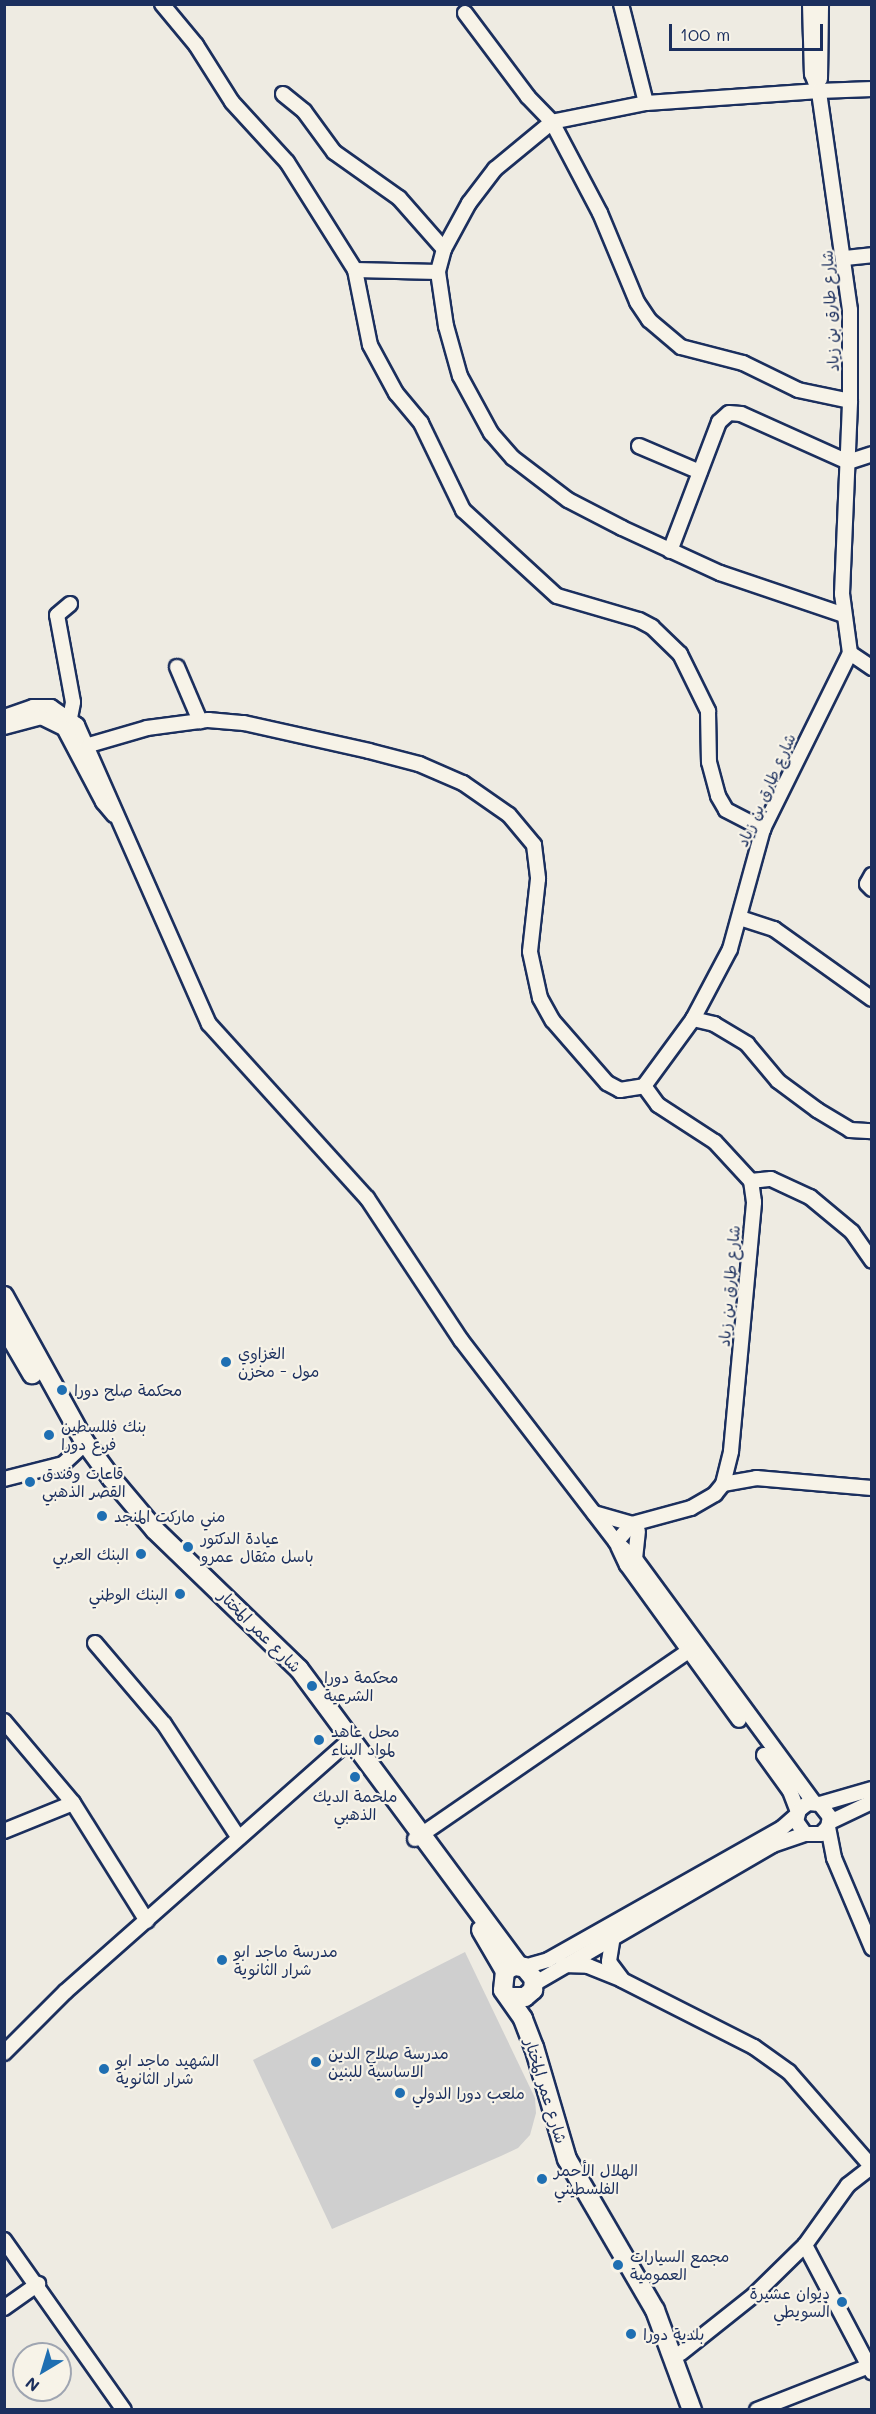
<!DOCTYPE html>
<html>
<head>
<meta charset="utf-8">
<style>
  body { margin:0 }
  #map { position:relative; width:876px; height:2414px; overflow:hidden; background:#eeebe2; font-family:Mali,"Playpen Sans Arabic",sans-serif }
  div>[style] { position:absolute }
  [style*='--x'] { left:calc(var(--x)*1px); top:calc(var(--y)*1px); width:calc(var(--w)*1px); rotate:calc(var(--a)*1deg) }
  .green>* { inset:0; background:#cfcfcf }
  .roads { filter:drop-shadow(2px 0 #1b2f5e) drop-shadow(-2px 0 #1b2f5e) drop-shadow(0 2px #1b2f5e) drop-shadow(0 -2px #1b2f5e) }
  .minor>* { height:14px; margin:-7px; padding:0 7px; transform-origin:7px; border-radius:7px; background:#f7f3e8 }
  .major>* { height:18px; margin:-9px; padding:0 9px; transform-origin:9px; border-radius:9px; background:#f7f3e8 }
  .dots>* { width:16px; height:16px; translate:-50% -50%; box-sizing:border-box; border:3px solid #f7f3e8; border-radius:50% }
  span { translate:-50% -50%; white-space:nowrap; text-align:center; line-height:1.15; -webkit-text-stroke:4.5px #f7f3e8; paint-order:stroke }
  .street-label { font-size:16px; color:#1b2f5e }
  .poi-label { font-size:16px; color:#1b2f5e }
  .left { translate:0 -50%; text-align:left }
  .right { translate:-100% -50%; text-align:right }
  .frame { position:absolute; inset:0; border:6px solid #1b2f5e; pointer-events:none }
  .north { position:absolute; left:12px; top:2342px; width:60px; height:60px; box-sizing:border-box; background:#f7f3e8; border:2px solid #9fa5b1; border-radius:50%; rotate:218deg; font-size:16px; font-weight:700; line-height:24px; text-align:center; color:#1b2f5e }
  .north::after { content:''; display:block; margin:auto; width:21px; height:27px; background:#1f6fb2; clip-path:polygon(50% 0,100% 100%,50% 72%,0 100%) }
  .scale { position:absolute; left:669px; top:24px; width:154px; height:27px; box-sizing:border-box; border:3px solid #1b2f5e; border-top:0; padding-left:8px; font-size:18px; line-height:21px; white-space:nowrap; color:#1b2f5e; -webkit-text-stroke:4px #f7f3e8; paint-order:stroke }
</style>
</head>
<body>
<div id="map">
  <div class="green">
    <i style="clip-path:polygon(465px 1952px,535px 2098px,536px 2113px,530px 2135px,518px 2148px,501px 2156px,332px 2229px,253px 2060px)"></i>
  </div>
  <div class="roads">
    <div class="minor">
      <i style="--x:162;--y:4;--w:53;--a:50.3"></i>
      <i style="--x:196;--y:45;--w:67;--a:57.7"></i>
      <i style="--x:232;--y:102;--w:81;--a:47.5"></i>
      <i style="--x:287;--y:162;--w:128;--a:57.8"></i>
      <i style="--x:355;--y:270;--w:76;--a:78.7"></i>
      <i style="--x:370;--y:345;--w:55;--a:61.6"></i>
      <i style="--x:396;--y:393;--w:39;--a:50"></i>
      <i style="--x:421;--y:423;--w:97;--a:64.2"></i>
      <i style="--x:463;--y:510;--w:127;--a:42.5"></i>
      <i style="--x:557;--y:596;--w:85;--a:16.3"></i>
      <i style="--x:639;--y:620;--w:15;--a:28"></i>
      <i style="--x:652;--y:627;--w:39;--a:44"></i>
      <i style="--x:680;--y:654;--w:64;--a:63.8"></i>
      <i style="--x:708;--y:711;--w:51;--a:88.9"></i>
      <i style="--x:709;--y:762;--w:35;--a:75"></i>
      <i style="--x:718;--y:796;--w:16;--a:60"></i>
      <i style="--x:726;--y:810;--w:42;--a:27.2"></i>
      <i style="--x:621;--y:4;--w:102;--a:75.8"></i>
      <i style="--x:810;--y:4;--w:70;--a:88.4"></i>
      <i style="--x:812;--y:74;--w:18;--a:68"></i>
      <i style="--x:465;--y:13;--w:105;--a:53.1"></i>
      <i style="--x:528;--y:97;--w:35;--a:46"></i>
      <i style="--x:552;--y:122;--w:103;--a:62.2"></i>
      <i style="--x:600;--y:213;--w:96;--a:67.4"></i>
      <i style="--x:637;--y:302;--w:22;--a:56"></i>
      <i style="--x:649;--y:320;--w:42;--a:40.2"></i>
      <i style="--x:681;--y:347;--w:64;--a:14.5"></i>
      <i style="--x:743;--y:363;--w:61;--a:26.1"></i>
      <i style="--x:798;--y:390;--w:53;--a:11.9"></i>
      <i style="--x:820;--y:79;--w:75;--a:-89.2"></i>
      <i style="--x:819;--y:91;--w:173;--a:176"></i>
      <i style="--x:646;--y:103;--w:96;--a:168.6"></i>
      <i style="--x:552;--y:122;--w:74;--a:140.5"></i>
      <i style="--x:495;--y:169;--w:43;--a:127.4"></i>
      <i style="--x:469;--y:203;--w:52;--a:118.5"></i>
      <i style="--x:444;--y:249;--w:24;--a:105"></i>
      <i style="--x:438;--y:272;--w:55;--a:81.6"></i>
      <i style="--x:446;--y:326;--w:52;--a:74.4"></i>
      <i style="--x:460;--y:376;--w:65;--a:61.5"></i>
      <i style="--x:491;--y:433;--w:33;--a:49"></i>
      <i style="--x:513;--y:458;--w:69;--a:37.4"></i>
      <i style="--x:568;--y:500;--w:61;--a:27.4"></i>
      <i style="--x:622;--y:528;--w:108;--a:24.7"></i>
      <i style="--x:720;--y:573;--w:131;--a:18.7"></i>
      <i style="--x:283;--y:94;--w:27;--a:39"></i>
      <i style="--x:304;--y:111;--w:51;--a:53.8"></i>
      <i style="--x:334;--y:152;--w:80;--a:35.3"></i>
      <i style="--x:399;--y:198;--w:68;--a:48.6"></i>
      <i style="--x:845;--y:258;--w:27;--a:-6"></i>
      <i style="--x:355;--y:270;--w:83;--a:1.4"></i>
      <i style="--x:639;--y:446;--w:66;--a:23.1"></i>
      <i style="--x:670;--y:551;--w:138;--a:-69.2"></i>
      <i style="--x:719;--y:422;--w:13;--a:-42"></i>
      <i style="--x:729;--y:413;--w:12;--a:5"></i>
      <i style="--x:741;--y:414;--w:117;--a:24.2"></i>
      <i style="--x:848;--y:462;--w:25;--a:-18"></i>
      <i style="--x:850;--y:653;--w:27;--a:34"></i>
      <i style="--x:177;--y:667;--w:59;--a:66.9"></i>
      <i style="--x:4;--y:717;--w:31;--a:-19"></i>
      <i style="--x:33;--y:707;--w:18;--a:0"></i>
      <i style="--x:51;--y:707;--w:32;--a:35"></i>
      <i style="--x:77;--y:725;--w:327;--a:66.2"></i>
      <i style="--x:209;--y:1024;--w:235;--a:47.8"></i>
      <i style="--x:367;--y:1198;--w:170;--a:56.5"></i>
      <i style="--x:461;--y:1340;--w:255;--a:52.5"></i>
      <i style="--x:616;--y:1542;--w:25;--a:42"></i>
      <i style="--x:635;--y:1559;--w:303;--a:53.7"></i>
      <i style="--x:70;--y:718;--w:16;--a:-79"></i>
      <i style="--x:73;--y:702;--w:88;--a:-100.4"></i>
      <i style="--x:57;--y:615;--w:17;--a:-40"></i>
      <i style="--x:4;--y:727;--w:38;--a:-15"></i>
      <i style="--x:41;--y:717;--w:25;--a:26"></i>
      <i style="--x:64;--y:728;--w:84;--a:62.2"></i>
      <i style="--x:103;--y:802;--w:17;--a:50"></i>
      <i style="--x:81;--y:755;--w:13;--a:-51"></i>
      <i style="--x:89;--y:745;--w:60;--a:-16.3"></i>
      <i style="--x:147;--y:728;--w:62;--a:-7.5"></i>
      <i style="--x:208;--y:720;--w:36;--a:5"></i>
      <i style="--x:244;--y:723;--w:128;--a:12.6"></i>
      <i style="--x:369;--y:751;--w:52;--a:14.6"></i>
      <i style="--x:419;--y:764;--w:48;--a:23.4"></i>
      <i style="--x:463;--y:783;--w:56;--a:34.8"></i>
      <i style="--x:509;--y:815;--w:39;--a:50"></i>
      <i style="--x:534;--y:845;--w:34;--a:83"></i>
      <i style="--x:538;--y:879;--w:73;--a:96.3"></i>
      <i style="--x:530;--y:952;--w:47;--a:77.7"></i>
      <i style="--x:540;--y:998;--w:26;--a:61"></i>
      <i style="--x:553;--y:1021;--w:82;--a:48.9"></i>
      <i style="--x:607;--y:1083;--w:15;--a:28"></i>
      <i style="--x:620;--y:1090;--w:24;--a:-9"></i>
      <i style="--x:872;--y:875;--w:10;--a:119"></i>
      <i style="--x:867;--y:884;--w:7;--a:45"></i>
      <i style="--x:740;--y:918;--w:36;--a:18"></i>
      <i style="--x:774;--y:929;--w:120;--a:35.5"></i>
      <i style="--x:693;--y:1019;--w:22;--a:13"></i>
      <i style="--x:714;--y:1024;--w:39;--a:31"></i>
      <i style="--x:747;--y:1044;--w:48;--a:50"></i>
      <i style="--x:778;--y:1081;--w:49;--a:36.6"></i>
      <i style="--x:817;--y:1110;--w:39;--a:31"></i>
      <i style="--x:850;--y:1130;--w:22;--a:3"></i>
      <i style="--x:751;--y:1181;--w:20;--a:-6"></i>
      <i style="--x:771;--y:1179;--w:43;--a:24.8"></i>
      <i style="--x:810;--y:1197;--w:55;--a:39.8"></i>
      <i style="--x:852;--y:1232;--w:35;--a:55"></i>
      <i style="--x:4;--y:1479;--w:61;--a:-14.3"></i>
      <i style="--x:63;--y:1464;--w:22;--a:-43"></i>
      <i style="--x:723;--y:1484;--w:34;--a:-10"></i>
      <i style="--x:756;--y:1478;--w:116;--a:4.9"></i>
      <i style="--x:594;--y:1513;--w:40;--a:16"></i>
      <i style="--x:616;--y:1542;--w:24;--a:-48"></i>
      <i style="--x:632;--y:1524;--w:61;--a:-15.2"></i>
      <i style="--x:691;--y:1508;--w:28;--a:-30"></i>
      <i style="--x:715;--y:1494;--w:13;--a:-51"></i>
      <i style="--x:723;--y:1484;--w:34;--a:-76"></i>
      <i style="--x:731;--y:1451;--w:250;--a:-84.7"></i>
      <i style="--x:754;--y:1202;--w:21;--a:-98"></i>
      <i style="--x:751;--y:1181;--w:53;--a:-132.7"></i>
      <i style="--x:715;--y:1142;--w:68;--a:-147"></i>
      <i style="--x:658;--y:1105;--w:24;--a:-126"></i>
      <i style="--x:644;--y:1086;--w:83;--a:-53.8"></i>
      <i style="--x:693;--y:1019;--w:79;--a:-62.1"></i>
      <i style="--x:730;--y:949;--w:124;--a:-74.6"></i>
      <i style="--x:763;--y:829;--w:196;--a:-63.7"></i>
      <i style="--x:850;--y:653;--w:60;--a:-97.7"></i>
      <i style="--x:842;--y:594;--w:193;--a:-87.6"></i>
      <i style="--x:850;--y:401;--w:91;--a:-90"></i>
      <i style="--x:850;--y:310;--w:221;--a:-98.1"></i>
      <i style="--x:819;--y:91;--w:53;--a:-2.2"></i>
      <i style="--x:618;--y:1546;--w:21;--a:65"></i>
      <i style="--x:627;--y:1565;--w:191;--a:54.1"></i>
      <i style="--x:635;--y:1559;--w:28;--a:-84"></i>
      <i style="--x:95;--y:1643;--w:106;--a:49.6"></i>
      <i style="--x:164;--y:1724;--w:136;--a:56.7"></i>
      <i style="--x:4;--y:1721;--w:107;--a:49.9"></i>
      <i style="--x:764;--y:1755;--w:44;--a:54.2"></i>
      <i style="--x:790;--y:1791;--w:22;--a:69"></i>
      <i style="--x:820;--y:1804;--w:54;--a:-16.1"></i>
      <i style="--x:830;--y:1822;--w:47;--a:-25.5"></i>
      <i style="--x:828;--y:1827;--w:32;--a:79"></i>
      <i style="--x:834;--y:1858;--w:98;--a:67.1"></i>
      <i style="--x:4;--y:1831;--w:74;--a:-22.1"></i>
      <i style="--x:73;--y:1803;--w:139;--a:57.9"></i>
      <i style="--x:415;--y:1839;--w:342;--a:-34.5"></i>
      <i style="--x:613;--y:1936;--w:26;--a:99"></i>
      <i style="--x:609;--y:1962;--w:20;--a:53"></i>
      <i style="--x:563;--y:1965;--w:25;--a:2"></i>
      <i style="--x:588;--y:1966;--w:37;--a:22"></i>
      <i style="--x:622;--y:1980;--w:148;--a:26.9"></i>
      <i style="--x:754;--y:2047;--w:43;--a:35.5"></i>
      <i style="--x:789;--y:2072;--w:126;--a:48.9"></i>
      <i style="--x:524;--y:1967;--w:25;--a:-16"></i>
      <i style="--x:548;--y:1960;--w:269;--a:-29.4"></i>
      <i style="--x:782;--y:1828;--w:20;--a:-41"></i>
      <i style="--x:534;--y:1984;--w:276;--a:-30.2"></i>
      <i style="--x:773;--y:1845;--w:34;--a:-19"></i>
      <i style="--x:805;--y:1834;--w:16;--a:0"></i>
      <i style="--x:821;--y:1834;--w:10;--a:-45"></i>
      <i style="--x:828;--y:1827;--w:10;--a:-79"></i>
      <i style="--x:830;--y:1817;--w:16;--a:-128"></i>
      <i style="--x:820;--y:1804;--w:12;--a:-175"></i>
      <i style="--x:808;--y:1803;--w:11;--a:142"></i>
      <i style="--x:799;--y:1810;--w:11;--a:105"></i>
      <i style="--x:796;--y:1821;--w:16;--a:55"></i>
      <i style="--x:4;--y:2053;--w:86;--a:-45"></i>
      <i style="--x:65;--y:1992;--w:385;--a:-41.5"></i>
      <i style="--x:4;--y:2240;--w:208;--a:54.8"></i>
      <i style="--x:805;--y:2245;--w:144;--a:62.2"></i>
      <i style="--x:4;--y:2308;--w:42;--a:-35.2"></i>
      <i style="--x:681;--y:2353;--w:93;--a:-38.5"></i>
      <i style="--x:754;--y:2295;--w:71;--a:-44.4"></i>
      <i style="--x:805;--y:2245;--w:74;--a:-54.4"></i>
      <i style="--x:848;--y:2185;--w:31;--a:-38"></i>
      <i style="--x:757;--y:2410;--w:123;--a:-21.4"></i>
    </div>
    <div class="major">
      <i style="--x:4;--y:1296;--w:166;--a:61.1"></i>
      <i style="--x:84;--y:1441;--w:47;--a:53.6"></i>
      <i style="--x:112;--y:1479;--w:67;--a:49.9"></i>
      <i style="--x:155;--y:1530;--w:200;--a:44"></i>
      <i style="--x:299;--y:1669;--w:370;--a:53.5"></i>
      <i style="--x:4;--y:1326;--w:56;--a:59.7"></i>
      <i style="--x:481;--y:1930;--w:48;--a:59.7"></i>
      <i style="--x:510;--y:1997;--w:15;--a:0"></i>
      <i style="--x:525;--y:1997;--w:11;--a:-41"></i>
      <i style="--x:533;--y:1990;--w:11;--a:-85"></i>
      <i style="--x:534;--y:1979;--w:16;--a:-130"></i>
      <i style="--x:524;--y:1967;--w:10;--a:-174"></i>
      <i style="--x:514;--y:1966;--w:10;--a:151"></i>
      <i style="--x:505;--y:1971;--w:19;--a:96"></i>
      <i style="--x:503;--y:1990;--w:35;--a:55"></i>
      <i style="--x:523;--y:2019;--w:30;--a:69"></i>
      <i style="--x:534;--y:2047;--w:117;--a:73.6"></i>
      <i style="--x:567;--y:2159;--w:175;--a:59.8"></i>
      <i style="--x:655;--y:2310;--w:107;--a:69.7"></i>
    </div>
  </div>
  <div class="dots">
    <i style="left:226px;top:1362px;background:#1f6fb2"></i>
    <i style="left:62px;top:1390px;background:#1f6fb2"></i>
    <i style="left:49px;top:1435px;background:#1f6fb2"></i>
    <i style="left:30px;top:1482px;background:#1f6fb2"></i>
    <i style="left:102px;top:1516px;background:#1f6fb2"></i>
    <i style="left:188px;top:1547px;background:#1f6fb2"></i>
    <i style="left:141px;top:1554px;background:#1f6fb2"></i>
    <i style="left:180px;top:1594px;background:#1f6fb2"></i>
    <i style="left:312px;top:1686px;background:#1f6fb2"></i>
    <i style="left:319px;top:1740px;background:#1f6fb2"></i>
    <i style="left:355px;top:1777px;background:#1f6fb2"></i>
    <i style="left:222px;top:1960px;background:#1f6fb2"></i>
    <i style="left:316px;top:2062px;background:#1f6fb2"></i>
    <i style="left:104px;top:2069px;background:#1f6fb2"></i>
    <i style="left:400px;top:2093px;background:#1f6fb2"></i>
    <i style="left:542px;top:2179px;background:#1f6fb2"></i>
    <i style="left:618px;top:2265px;background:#1f6fb2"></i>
    <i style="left:842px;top:2302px;background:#1f6fb2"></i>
    <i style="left:631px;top:2334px;background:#1f6fb2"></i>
  </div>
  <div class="street-label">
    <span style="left:830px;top:311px;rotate:-93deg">شارع طارق بن زياد</span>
    <span style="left:766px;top:790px;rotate:-66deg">شارع طارق بن زياد</span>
    <span style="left:729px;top:1286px;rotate:-85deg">شارع طارق بن زياد</span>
    <span style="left:260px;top:1631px;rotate:45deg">شارع عمر المختار</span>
    <span style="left:546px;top:2091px;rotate:73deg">شارع عمر المختار</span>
  </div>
  <div class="poi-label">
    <span class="left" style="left:238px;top:1362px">الغزاوي<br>مول - مخزن</span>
    <span class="left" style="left:74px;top:1390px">محكمة صلح دورا</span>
    <span class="left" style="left:61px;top:1435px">بنك فللسطين<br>فرع دورا</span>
    <span class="left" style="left:42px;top:1482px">قاعات وفندق<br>القصر الذهبي</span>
    <span class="left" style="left:114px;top:1516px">مني ماركت المنجد</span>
    <span class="left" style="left:201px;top:1547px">عيادة الدكتور<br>باسل مثقال عمرو</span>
    <span class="right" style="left:129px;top:1554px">البنك العربي</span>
    <span class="right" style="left:168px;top:1594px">البنك الوطني</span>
    <span class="left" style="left:324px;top:1686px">محكمة دورا<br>الشرعية</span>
    <span class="left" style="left:331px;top:1740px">محل عاهد<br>لمواد البناء</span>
    <span style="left:355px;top:1805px">ملحمة الديك<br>الذهبي</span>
    <span class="left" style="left:234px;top:1960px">مدرسة ماجد ابو<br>شرار الثانوية</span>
    <span class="left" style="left:328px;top:2062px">مدرسة صلاح الدين<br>الاساسية للبنين</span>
    <span class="left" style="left:116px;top:2069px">الشهيد ماجد ابو<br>شرار الثانوية</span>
    <span class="left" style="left:412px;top:2093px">ملعب دورا الدولي</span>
    <span class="left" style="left:554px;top:2179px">الهلال الأحمر<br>الفلسطيني</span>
    <span class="left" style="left:630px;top:2265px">مجمع السيارات<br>العمومية</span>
    <span class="right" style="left:830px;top:2302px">ديوان عشيرة<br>السويطي</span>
    <span class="left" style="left:643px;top:2334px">بلدية دورا</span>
  </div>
  <div class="frame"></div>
  <div class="north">N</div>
  <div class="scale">100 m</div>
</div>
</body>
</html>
